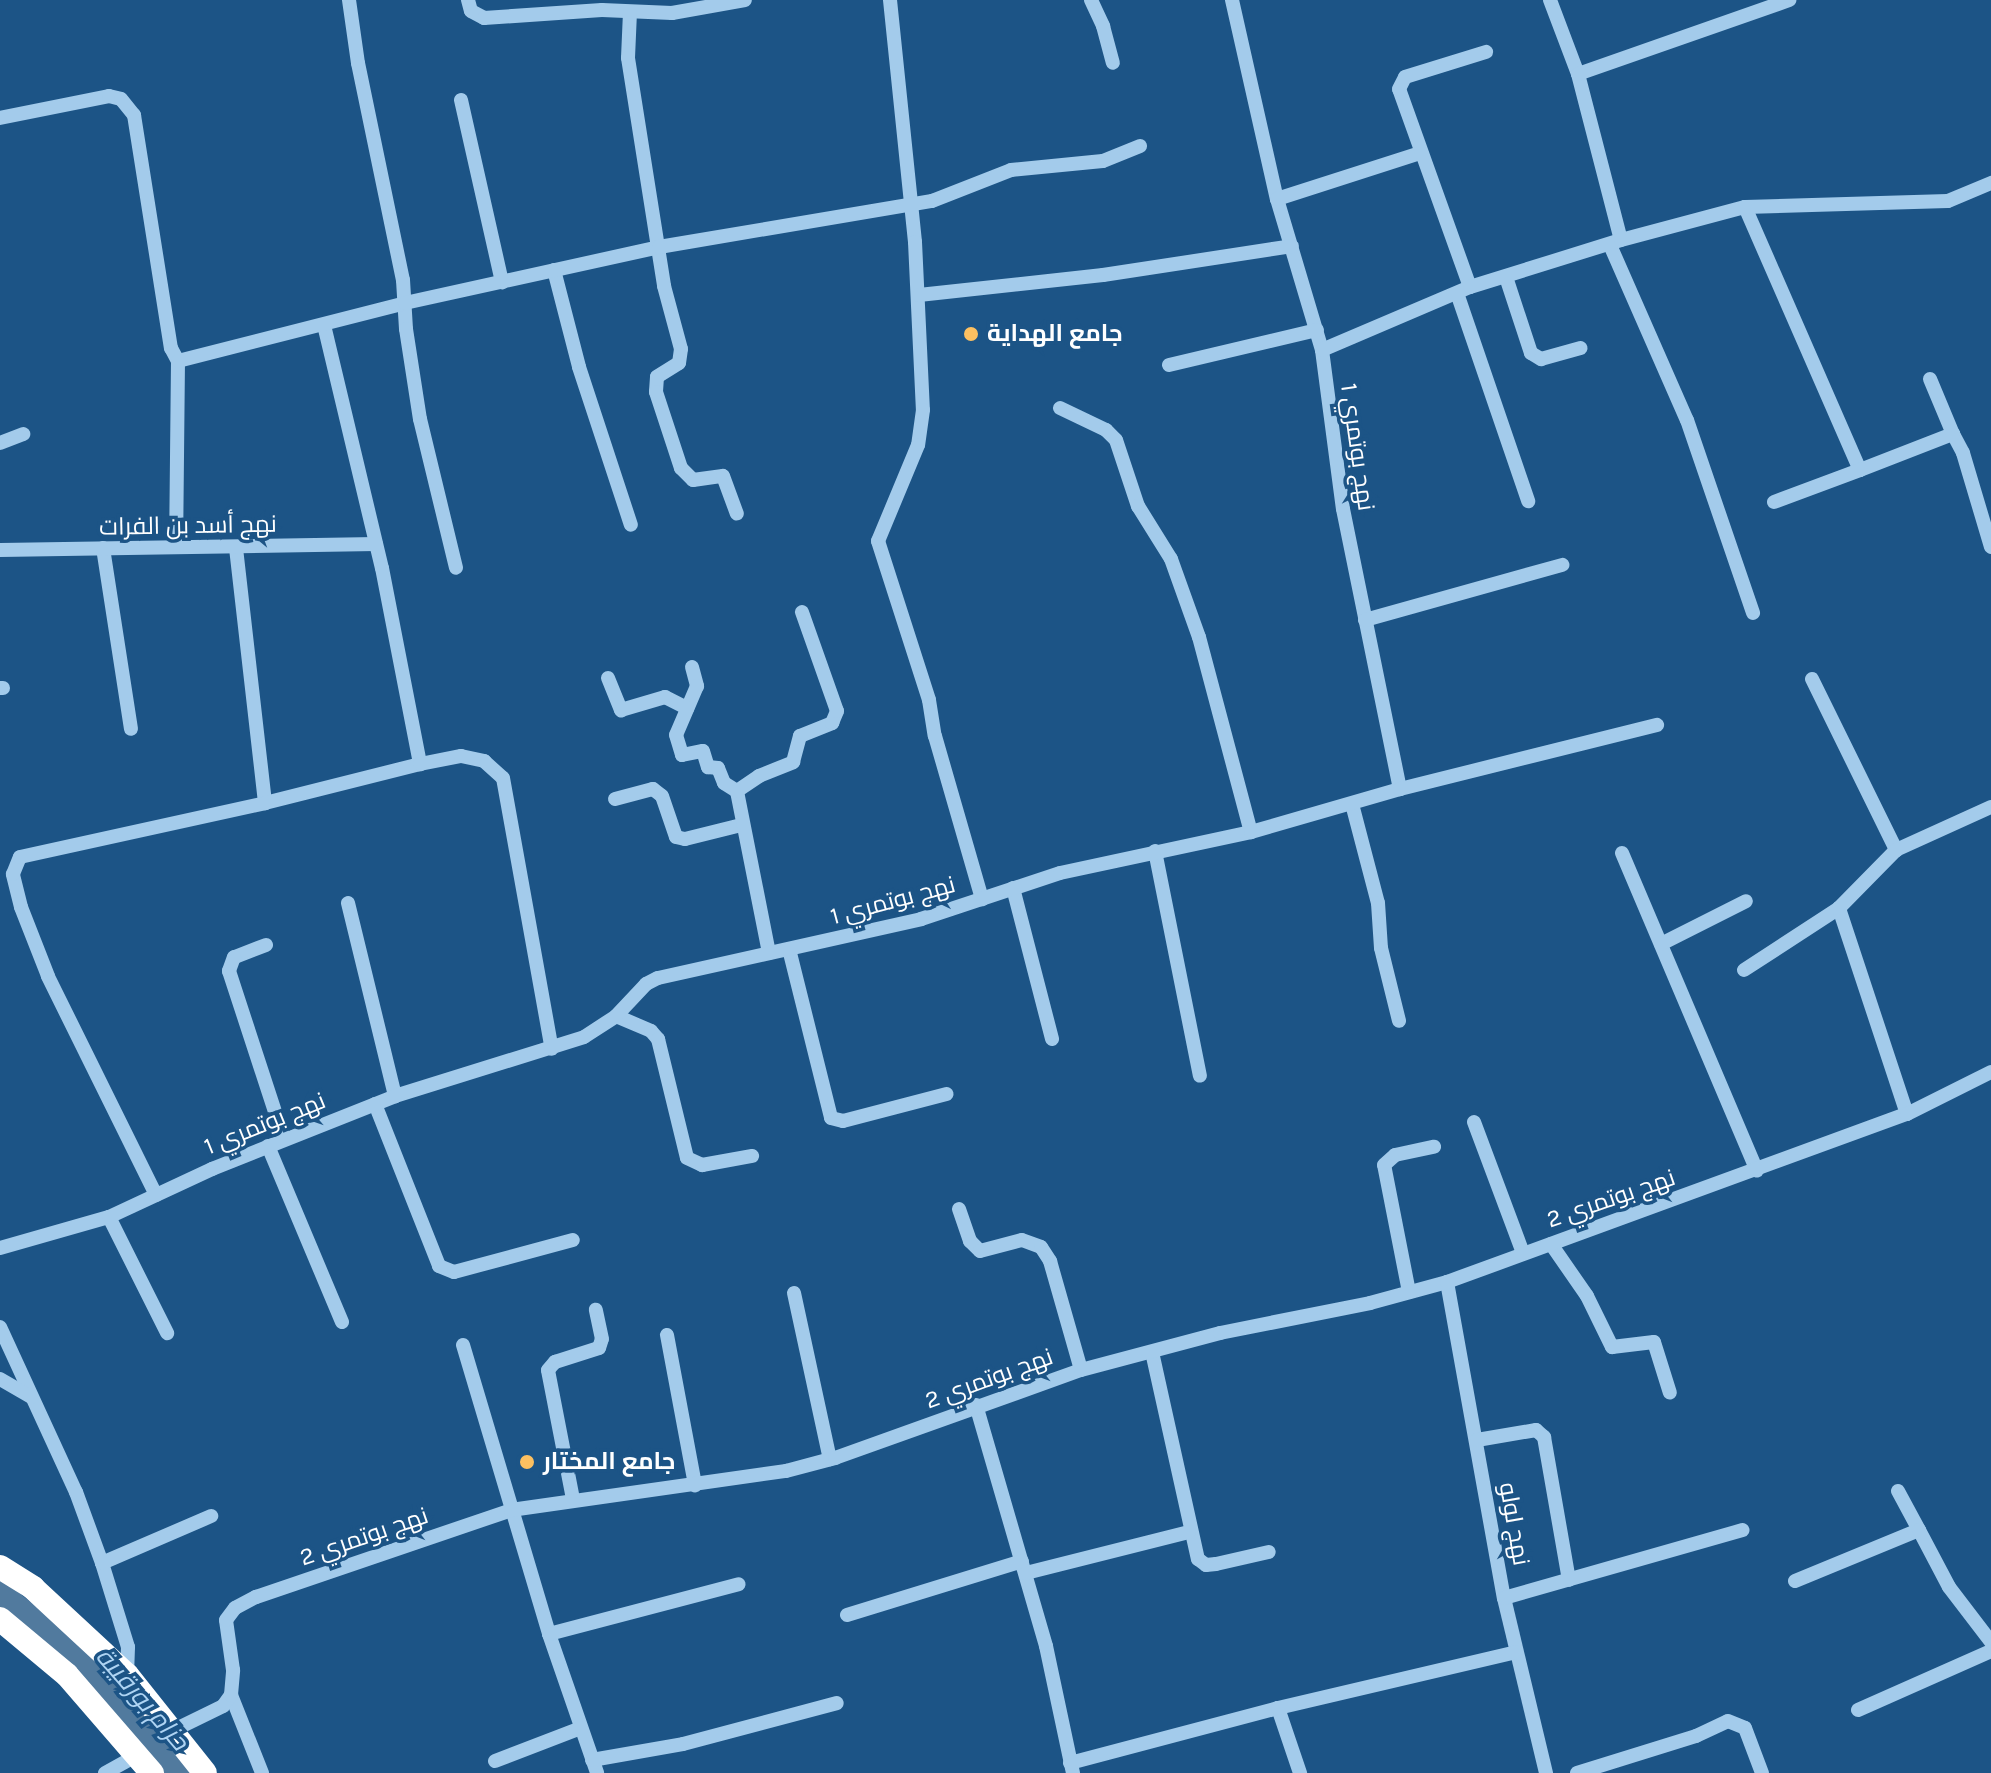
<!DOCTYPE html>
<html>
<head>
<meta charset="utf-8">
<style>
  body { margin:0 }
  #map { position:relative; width:1991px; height:1773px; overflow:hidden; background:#1c5486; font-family:Karla,Cairo,sans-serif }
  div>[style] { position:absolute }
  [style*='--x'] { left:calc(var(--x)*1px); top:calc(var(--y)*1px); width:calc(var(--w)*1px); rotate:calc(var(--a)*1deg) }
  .water>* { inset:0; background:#517a9e }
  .minor>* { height:14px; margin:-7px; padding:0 7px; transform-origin:7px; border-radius:7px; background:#a3cbeb }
  .highway>* { height:24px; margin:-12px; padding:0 12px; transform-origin:12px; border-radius:12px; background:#fff }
  .dots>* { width:22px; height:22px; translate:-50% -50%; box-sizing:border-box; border:4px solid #1c5486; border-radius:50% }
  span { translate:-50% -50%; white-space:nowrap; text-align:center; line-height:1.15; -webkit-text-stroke:7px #1c5486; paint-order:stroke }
  .poi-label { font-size:24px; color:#fff; font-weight:700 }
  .left { translate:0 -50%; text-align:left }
  .street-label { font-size:24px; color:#fff }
  .water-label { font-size:26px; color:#afd4f3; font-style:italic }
</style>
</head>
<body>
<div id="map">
  <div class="water">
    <i style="clip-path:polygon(0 1577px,104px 1663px,193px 1773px,160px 1773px,0 1608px)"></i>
  </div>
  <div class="minor">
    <i style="--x:349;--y:0;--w:64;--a:81.9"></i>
    <i style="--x:358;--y:63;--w:222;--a:78.3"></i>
    <i style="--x:403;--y:280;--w:49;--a:86.5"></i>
    <i style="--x:406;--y:329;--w:91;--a:81.2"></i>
    <i style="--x:420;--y:419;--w:153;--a:76.4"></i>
    <i style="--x:468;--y:0;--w:11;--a:75"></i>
    <i style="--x:471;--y:11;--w:15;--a:28"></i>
    <i style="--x:484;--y:18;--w:118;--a:-3.9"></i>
    <i style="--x:602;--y:10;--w:70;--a:2.5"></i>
    <i style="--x:672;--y:13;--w:74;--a:-10.1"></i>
    <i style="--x:890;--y:0;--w:243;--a:84.1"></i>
    <i style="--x:915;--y:242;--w:168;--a:87.3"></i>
    <i style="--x:923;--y:410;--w:35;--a:98"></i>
    <i style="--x:918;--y:445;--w:104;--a:112.6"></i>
    <i style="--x:878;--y:541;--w:167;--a:72.2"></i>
    <i style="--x:929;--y:700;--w:36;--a:81"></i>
    <i style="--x:935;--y:736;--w:170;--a:73.9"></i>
    <i style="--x:1091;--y:0;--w:29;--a:65"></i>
    <i style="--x:1103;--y:26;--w:38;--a:75"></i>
    <i style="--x:1232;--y:0;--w:204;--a:77.3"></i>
    <i style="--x:1277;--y:199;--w:158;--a:73.4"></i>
    <i style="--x:1322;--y:350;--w:160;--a:82.5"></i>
    <i style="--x:1343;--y:509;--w:286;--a:78.5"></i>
    <i style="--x:1550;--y:0;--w:79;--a:69.3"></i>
    <i style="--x:1578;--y:74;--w:171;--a:75.5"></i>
    <i style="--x:630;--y:12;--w:46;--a:92.5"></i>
    <i style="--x:628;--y:58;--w:231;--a:81"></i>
    <i style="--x:664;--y:286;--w:65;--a:74.9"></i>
    <i style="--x:681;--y:349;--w:14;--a:98"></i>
    <i style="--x:679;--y:363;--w:26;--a:148"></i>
    <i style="--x:657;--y:377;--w:15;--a:94"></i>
    <i style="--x:656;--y:392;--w:80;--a:71.8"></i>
    <i style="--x:681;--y:468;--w:17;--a:45"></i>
    <i style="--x:693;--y:480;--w:30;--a:-8"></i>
    <i style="--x:723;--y:476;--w:40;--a:69.8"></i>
    <i style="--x:1578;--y:74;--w:224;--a:-19.3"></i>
    <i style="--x:461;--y:100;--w:187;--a:77.3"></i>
    <i style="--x:0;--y:118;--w:111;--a:-11.4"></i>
    <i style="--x:109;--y:96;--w:12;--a:14"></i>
    <i style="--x:121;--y:99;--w:21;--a:51"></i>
    <i style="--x:134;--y:115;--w:236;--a:81"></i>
    <i style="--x:171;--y:348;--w:15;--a:62"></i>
    <i style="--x:178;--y:361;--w:186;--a:90.6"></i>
    <i style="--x:1277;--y:199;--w:150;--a:-17.8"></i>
    <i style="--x:1745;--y:207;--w:287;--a:66.4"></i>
    <i style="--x:1860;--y:470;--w:100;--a:-21.2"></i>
    <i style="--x:1953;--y:434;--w:21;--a:62"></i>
    <i style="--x:1963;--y:453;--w:98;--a:73.4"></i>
    <i style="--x:1610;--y:245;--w:191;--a:66.3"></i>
    <i style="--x:1687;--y:420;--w:204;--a:71.1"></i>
    <i style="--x:554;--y:270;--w:100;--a:75.5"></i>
    <i style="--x:579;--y:367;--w:166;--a:71.8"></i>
    <i style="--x:1506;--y:277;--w:80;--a:71.8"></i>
    <i style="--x:1531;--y:353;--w:12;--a:31"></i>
    <i style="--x:1541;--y:359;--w:41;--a:-15.4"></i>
    <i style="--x:1470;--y:287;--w:210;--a:-109.7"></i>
    <i style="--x:1399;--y:89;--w:13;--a:-63"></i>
    <i style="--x:1405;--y:77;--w:85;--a:-17.2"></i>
    <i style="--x:919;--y:295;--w:185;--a:-6.2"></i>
    <i style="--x:1103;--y:275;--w:191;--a:-8.7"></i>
    <i style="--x:1458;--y:296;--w:217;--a:71.1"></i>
    <i style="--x:324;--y:325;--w:250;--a:76.6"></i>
    <i style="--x:382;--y:568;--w:200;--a:79"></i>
    <i style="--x:1322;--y:350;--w:161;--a:-23.1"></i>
    <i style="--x:1470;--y:287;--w:158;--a:-17.3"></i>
    <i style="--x:1621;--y:240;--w:128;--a:-14.9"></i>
    <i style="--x:1745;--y:207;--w:203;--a:-1.7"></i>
    <i style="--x:1948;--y:201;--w:47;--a:-22.7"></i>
    <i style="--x:178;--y:361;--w:234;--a:-14.3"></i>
    <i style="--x:405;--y:303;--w:260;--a:-12.4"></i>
    <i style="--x:659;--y:247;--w:277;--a:-9.6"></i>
    <i style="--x:932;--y:201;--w:85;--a:-21.4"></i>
    <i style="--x:1011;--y:170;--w:92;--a:-5.6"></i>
    <i style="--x:1103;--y:161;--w:40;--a:-22"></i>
    <i style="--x:1169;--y:365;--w:152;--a:-13.3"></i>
    <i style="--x:1930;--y:379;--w:60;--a:67.3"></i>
    <i style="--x:1060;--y:408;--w:51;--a:25.6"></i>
    <i style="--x:1106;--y:430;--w:14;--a:45"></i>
    <i style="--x:1116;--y:440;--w:70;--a:71.6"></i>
    <i style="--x:1138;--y:506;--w:62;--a:58.1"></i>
    <i style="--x:1171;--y:559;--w:83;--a:70.3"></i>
    <i style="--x:1199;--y:637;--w:202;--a:75.1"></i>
    <i style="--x:0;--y:443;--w:25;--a:-21"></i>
    <i style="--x:1774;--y:502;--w:92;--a:-20.4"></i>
    <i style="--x:103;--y:548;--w:183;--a:81.2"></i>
    <i style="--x:236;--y:548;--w:257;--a:83.5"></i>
    <i style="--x:0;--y:550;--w:376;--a:-0.9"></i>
    <i style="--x:1365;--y:620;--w:205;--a:-15.6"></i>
    <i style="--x:692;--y:667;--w:20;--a:75"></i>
    <i style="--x:697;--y:686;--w:53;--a:113.2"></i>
    <i style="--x:676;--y:735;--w:21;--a:73"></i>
    <i style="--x:682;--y:755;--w:21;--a:-11"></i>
    <i style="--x:703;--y:751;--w:17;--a:73"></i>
    <i style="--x:708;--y:767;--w:10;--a:6"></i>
    <i style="--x:718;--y:768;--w:16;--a:68"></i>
    <i style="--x:724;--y:783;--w:15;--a:32"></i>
    <i style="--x:608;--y:678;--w:35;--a:68"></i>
    <i style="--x:621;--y:710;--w:46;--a:-16.5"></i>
    <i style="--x:665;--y:697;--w:25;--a:27"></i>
    <i style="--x:1812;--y:679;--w:191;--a:63.8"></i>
    <i style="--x:0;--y:688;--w:3;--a:0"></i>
    <i style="--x:615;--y:799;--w:39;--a:-15"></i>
    <i style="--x:653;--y:789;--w:11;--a:38"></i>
    <i style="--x:662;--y:796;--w:43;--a:71.1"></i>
    <i style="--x:676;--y:837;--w:9;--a:13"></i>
    <i style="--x:685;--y:839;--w:58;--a:-14"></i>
    <i style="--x:1352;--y:804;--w:102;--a:75.3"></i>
    <i style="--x:1378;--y:903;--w:45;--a:86.2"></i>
    <i style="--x:1381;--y:948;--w:75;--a:76.1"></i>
    <i style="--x:1155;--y:851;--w:229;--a:78.7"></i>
    <i style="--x:1622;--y:853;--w:345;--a:67"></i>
    <i style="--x:1013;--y:888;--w:156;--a:75.5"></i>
    <i style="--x:348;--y:903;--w:199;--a:76.3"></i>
    <i style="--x:1661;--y:944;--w:95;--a:-26.8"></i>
    <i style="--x:266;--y:945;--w:34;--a:159"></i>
    <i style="--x:234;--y:957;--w:15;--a:110"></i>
    <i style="--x:229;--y:971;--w:177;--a:71.9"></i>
    <i style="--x:789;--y:949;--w:174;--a:76"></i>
    <i style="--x:831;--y:1118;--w:12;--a:14"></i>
    <i style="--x:843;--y:1121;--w:107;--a:-14.6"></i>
    <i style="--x:769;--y:953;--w:165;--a:-101.2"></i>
    <i style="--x:737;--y:791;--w:27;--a:-34"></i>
    <i style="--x:759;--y:776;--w:37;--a:-22"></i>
    <i style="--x:793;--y:762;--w:27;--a:-75"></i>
    <i style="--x:800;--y:736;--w:35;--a:-22"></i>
    <i style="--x:832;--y:723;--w:13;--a:-67"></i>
    <i style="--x:837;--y:711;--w:105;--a:-109.5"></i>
    <i style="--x:1744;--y:970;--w:113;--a:-33.1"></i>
    <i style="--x:616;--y:1016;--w:38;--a:23"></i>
    <i style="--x:651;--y:1031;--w:11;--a:49"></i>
    <i style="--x:658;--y:1039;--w:122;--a:76.3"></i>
    <i style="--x:687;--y:1158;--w:17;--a:25"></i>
    <i style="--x:702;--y:1165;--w:51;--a:-10.2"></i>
    <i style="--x:375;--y:1104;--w:174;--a:68.4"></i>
    <i style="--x:439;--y:1266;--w:16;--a:22"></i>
    <i style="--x:454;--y:1272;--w:123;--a:-15.1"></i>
    <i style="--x:1907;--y:1114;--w:217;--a:-108.3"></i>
    <i style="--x:1839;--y:908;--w:81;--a:-45.5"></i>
    <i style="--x:1896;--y:850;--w:104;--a:-24.4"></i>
    <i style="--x:1474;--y:1122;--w:140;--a:69.5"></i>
    <i style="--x:268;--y:1146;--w:191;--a:67.2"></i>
    <i style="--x:156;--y:1195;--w:244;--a:-116.3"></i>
    <i style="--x:48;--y:976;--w:74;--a:-111.4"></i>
    <i style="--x:21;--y:907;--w:34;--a:-104"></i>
    <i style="--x:13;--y:874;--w:18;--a:-68"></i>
    <i style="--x:20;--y:857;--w:251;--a:-12.4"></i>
    <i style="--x:265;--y:803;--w:160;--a:-14.1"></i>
    <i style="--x:420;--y:764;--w:42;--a:-11"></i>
    <i style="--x:461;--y:756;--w:24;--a:12"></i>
    <i style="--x:484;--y:761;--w:25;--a:42"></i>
    <i style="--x:503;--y:778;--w:275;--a:79.8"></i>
    <i style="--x:959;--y:1209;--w:34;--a:71"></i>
    <i style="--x:970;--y:1241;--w:14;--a:45"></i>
    <i style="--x:980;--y:1251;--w:43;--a:-14.7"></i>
    <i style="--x:1022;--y:1240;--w:20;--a:20"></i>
    <i style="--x:1041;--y:1247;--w:17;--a:57"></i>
    <i style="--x:1050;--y:1261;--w:113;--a:74.1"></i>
    <i style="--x:109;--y:1217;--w:130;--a:63.4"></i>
    <i style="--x:1551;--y:1244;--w:63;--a:55.3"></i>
    <i style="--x:1587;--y:1296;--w:57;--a:63.9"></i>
    <i style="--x:1612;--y:1347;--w:42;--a:-6.8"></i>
    <i style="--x:1654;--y:1342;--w:53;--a:72.6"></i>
    <i style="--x:0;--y:1248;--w:113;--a:-15.9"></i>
    <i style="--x:109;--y:1217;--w:114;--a:-25"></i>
    <i style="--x:212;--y:1169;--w:197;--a:-21.7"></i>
    <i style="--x:395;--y:1096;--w:198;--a:-17.3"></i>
    <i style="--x:584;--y:1037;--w:38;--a:-33"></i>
    <i style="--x:616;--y:1016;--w:44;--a:-46.8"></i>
    <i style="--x:646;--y:984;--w:13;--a:-27"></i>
    <i style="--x:658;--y:978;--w:270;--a:-12.6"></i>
    <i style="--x:921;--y:919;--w:146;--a:-18.3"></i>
    <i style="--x:1060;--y:873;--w:195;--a:-12.1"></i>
    <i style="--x:1251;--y:832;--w:155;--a:-16.1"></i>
    <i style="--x:1400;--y:789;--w:265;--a:-14"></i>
    <i style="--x:1447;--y:1282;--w:321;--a:79.8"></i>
    <i style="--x:1504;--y:1598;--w:180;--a:76.5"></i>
    <i style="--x:1409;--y:1292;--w:129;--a:-101.1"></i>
    <i style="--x:1384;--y:1165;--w:15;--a:-42"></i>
    <i style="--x:1395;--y:1155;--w:40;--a:-12"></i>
    <i style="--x:794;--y:1293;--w:170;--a:77.8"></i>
    <i style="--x:0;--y:1327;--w:182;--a:65.3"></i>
    <i style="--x:76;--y:1492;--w:76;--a:69.9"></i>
    <i style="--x:102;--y:1563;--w:88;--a:72.8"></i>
    <i style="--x:128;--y:1647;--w:28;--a:92"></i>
    <i style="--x:667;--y:1335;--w:153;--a:79.4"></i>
    <i style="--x:463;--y:1345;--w:302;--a:73.4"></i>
    <i style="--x:549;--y:1634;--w:147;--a:70.9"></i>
    <i style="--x:1152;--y:1352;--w:212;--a:77.5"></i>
    <i style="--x:1198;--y:1559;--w:10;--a:37"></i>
    <i style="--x:1206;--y:1565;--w:10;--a:-6"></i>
    <i style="--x:1216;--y:1564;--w:54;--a:-12.8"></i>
    <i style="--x:0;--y:1379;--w:36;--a:30"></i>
    <i style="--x:976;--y:1405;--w:251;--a:73.8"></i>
    <i style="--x:1046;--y:1646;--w:130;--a:78"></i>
    <i style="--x:1477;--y:1440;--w:60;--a:-9.6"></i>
    <i style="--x:1536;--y:1430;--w:11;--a:41"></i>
    <i style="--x:1544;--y:1437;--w:145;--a:80.1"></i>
    <i style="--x:1898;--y:1491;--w:44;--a:61.7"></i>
    <i style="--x:573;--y:1499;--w:131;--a:-101"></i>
    <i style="--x:548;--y:1370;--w:11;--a:-49"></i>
    <i style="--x:555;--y:1362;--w:46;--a:-17.7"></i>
    <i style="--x:599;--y:1348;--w:9;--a:-72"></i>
    <i style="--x:602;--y:1339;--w:30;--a:-102"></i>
    <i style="--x:102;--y:1563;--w:119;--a:-23.3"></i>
    <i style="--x:1026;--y:1573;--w:168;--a:-14.1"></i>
    <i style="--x:1795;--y:1581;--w:134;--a:-22.4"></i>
    <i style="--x:1919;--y:1530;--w:64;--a:62.2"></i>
    <i style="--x:1949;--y:1587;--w:69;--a:52.6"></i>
    <i style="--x:1504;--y:1598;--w:248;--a:-15.9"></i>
    <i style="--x:847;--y:1615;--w:183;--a:-17.1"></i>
    <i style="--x:549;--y:1634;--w:196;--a:-14.7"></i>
    <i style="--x:231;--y:1695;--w:84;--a:68.3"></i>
    <i style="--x:1278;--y:1708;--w:69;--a:71.3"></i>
    <i style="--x:1858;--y:1710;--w:145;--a:-23.9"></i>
    <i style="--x:172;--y:1731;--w:57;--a:-26.1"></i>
    <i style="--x:223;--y:1706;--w:14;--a:-54"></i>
    <i style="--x:231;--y:1695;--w:25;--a:-85"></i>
    <i style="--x:233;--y:1670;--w:50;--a:-98"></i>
    <i style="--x:226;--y:1620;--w:15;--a:-53"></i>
    <i style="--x:235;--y:1608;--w:24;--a:-28"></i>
    <i style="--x:256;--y:1597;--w:269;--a:-18.8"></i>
    <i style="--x:511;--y:1510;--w:278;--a:-8.1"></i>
    <i style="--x:786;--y:1471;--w:51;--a:-14.9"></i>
    <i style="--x:835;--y:1458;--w:261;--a:-19.7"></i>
    <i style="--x:1081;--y:1370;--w:144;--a:-14.9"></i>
    <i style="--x:1220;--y:1333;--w:153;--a:-11.3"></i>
    <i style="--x:1370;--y:1303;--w:80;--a:-15.3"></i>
    <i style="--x:1447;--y:1282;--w:490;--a:-20.1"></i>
    <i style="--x:1907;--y:1114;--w:94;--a:-26.6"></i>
    <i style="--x:592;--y:1760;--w:92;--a:-10"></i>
    <i style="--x:683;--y:1744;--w:159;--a:-14.9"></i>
    <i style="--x:495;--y:1761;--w:92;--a:-21"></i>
    <i style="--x:1070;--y:1763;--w:215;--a:-14.8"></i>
    <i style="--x:1278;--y:1708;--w:244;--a:-13.2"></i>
    <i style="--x:105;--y:1773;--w:38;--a:-29"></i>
    <i style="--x:1577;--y:1773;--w:125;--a:-17.3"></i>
    <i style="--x:1696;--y:1736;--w:35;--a:-25"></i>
    <i style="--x:1728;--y:1721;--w:18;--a:22"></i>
    <i style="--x:1745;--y:1728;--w:48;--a:69.3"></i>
  </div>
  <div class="highway">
    <i style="--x:0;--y:1567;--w:39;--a:32"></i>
    <i style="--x:33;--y:1588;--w:128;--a:42.8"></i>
    <i style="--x:127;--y:1675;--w:125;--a:51.5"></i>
    <i style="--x:0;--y:1619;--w:87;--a:39.9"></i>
    <i style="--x:67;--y:1675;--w:130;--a:49.1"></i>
  </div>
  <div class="dots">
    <i style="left:971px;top:334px;background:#fcc061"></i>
    <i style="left:527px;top:1462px;background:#fcc061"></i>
  </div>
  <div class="poi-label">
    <span class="left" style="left:987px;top:334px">جامع الهداية</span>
    <span class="left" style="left:543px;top:1462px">جامع المختار</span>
  </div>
  <div class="street-label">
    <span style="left:1357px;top:447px;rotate:82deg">نهج بوتمري 1</span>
    <span style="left:188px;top:526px;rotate:-1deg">نهج أسد بن الفرات</span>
    <span style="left:893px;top:901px;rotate:-15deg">نهج بوتمري 1</span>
    <span style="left:265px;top:1124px;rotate:-22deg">نهج بوتمري 1</span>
    <span style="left:1611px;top:1199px;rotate:-19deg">نهج بوتمري 2</span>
    <span style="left:989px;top:1379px;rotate:-20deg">نهج بوتمري 2</span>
    <span style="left:1514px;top:1524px;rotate:80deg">نهج لولو</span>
    <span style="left:364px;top:1537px;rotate:-19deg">نهج بوتمري 2</span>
  </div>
  <div class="water-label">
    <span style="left:142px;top:1699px;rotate:49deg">حزام بورقيبة</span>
  </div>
</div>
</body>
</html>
